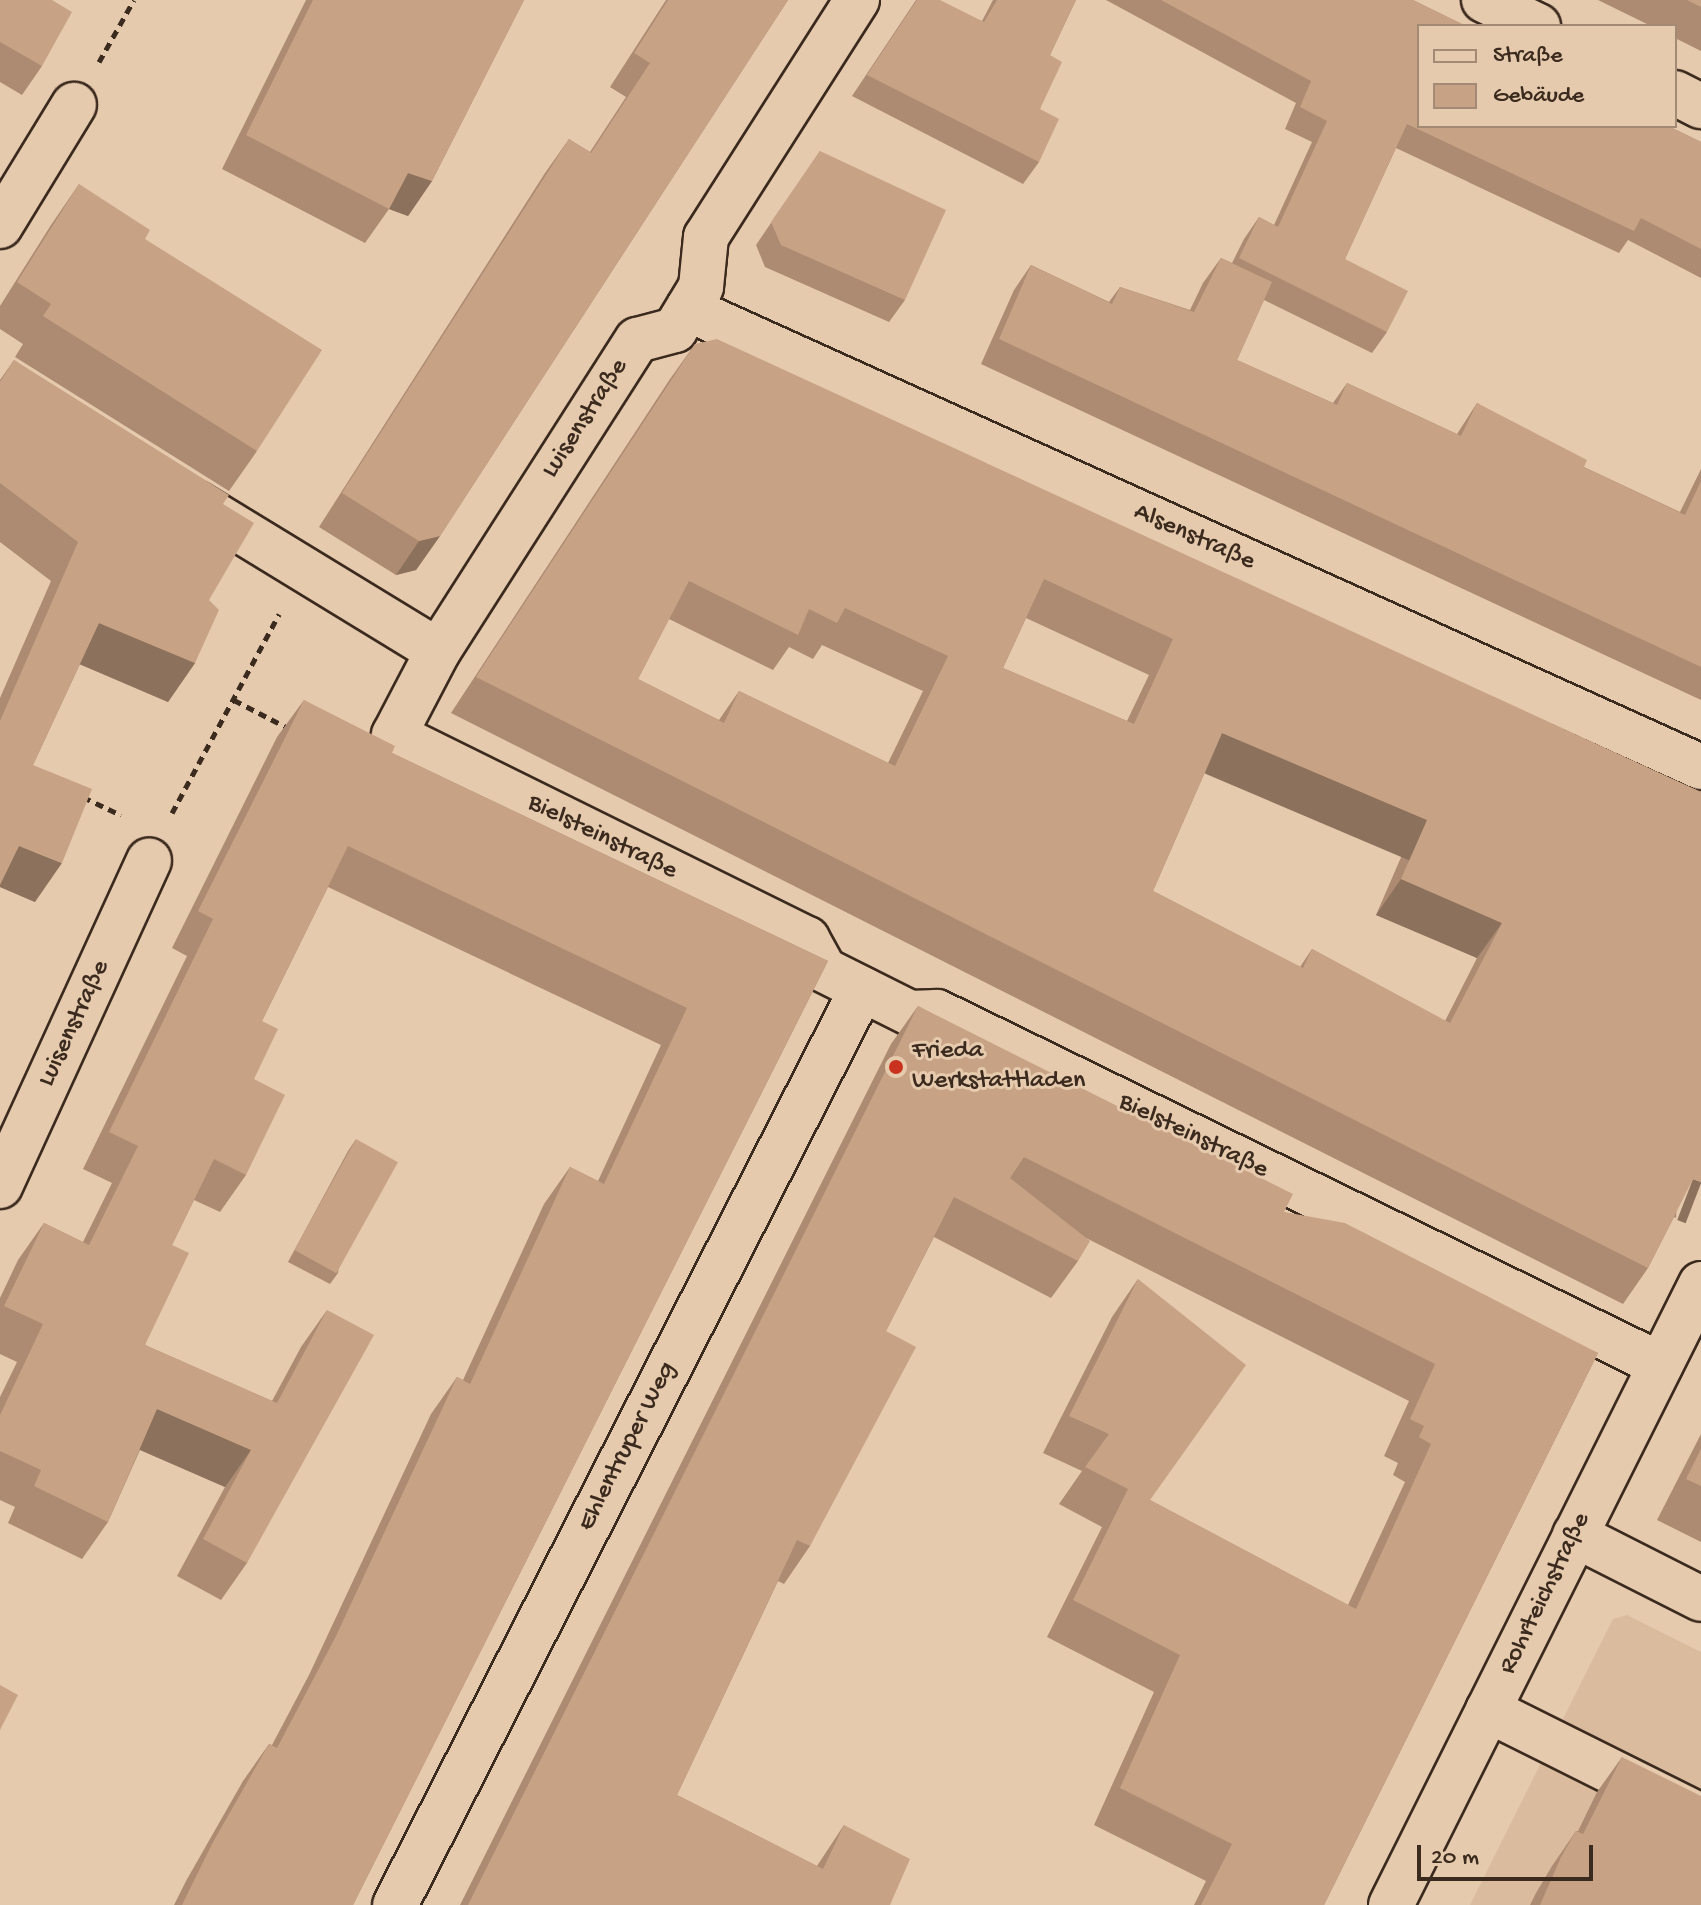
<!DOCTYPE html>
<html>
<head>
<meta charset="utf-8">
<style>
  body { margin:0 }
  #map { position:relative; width:1701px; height:1905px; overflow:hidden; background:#e6caad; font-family:"Gochi Hand",sans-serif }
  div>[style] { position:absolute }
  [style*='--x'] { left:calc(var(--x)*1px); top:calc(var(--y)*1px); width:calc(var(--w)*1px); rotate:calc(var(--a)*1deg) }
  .built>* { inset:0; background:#dabb9e }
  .path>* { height:5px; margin-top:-2.5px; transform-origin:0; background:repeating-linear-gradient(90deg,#3b2a1e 0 8px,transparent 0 14px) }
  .roads { filter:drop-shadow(2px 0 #3b2a1e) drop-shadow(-2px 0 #3b2a1e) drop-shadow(0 2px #3b2a1e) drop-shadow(0 -2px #3b2a1e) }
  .minor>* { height:44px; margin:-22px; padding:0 22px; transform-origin:22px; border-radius:22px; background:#e6caad }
  .wall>* { inset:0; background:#ac8b72 }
  .shaded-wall>* { inset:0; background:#8c715c; transform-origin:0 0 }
  .building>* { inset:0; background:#c8a284; transform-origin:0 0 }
  .dots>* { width:22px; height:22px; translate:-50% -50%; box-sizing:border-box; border:4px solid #e6caad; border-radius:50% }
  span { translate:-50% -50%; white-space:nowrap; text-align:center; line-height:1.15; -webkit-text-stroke:6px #e6caad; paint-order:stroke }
  .street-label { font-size:26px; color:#3b2a1e }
  .poi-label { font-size:26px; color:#3b2a1e }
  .left { translate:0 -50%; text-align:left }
  .legend { position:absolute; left:1417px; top:24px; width:260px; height:104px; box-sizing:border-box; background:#e6caad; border:2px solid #a28a74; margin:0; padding:10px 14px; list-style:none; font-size:24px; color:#3b2a1e }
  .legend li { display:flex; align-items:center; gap:16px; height:40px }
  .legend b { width:40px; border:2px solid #a28a74 }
  .scale { position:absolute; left:1417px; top:1845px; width:176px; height:36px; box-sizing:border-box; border:4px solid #3b2a1e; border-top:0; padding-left:10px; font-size:24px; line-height:28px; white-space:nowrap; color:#3b2a1e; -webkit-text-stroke:6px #e6caad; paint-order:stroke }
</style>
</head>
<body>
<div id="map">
  <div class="built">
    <i style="clip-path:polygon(1627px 1615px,1701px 1652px,1701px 1905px,1470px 1905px,1613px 1619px)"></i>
  </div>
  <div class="path">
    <i style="--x:99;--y:62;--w:71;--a:-60.6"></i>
    <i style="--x:234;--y:700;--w:63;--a:27.4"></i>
    <i style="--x:83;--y:797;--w:42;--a:25.3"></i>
    <i style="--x:172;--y:813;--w:226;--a:-61.7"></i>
  </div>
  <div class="roads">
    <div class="minor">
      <i style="--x:857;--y:0;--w:281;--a:122.5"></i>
      <i style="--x:706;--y:237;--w:50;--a:95.7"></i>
      <i style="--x:701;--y:287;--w:50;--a:121.2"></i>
      <i style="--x:675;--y:330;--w:39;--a:165"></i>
      <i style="--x:637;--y:340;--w:369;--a:122.6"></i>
      <i style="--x:438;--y:651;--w:95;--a:117.6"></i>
      <i style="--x:394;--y:735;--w:461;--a:26.3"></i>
      <i style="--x:807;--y:939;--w:35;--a:61"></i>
      <i style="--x:824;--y:970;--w:96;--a:26.6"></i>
      <i style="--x:910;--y:1013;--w:27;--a:-2"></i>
      <i style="--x:937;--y:1012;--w:805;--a:25.99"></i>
      <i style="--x:1484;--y:0;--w:60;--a:25.7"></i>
      <i style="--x:1675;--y:93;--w:29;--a:27"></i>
      <i style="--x:0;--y:226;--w:142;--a:-58.6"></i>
      <i style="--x:688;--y:309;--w:1112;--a:24.33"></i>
      <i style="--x:197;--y:504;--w:282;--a:31.4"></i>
      <i style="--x:0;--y:1186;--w:358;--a:-65.4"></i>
      <i style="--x:1575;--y:1535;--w:141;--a:26.9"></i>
      <i style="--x:1488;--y:1710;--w:238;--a:26.5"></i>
      <i style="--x:395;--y:1905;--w:1028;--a:-62.99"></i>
      <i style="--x:1391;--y:1905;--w:694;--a:-63.47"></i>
    </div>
  </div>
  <div class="wall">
    <i style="clip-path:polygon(0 0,42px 66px,22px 95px,0 82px)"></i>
    <i style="clip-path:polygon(306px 0,524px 0,432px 181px,408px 216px,389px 209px,365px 243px,222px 169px)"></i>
    <i style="clip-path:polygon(666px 0,788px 0,440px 536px,416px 570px,396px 575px,319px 527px,545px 173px,569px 139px,590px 152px,626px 97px,610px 87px)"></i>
    <i style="clip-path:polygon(916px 0,982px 21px,993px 0,1076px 0,1050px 55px,1040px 109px,1039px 162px,1023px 184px,852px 96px)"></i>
    <i style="clip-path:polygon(1106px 0,1413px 0,1701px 142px,1701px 278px,1628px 240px,1619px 253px,1396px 148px,1345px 259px,1387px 332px,1372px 353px,1264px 300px,1237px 360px,1333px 403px,1347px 383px,1457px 434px,1477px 403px,1584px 467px,1680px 512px,1701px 469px,1701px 700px,981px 364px,1014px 290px,1031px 265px,1109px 302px,1120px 287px,1190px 310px,1203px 283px,1221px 258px,1232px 263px,1244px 239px,1259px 217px,1274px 225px,1312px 142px,1285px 129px,1296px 103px)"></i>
    <i style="clip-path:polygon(1598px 0,1701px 0,1701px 51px,1675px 38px,1675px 26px,1651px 26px)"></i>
    <i style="clip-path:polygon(820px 151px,905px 300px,889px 322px,765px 267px,756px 245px)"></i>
    <i style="clip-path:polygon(79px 184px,257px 451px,229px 491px,15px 357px,23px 344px,0 329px,0 306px,51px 225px)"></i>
    <i style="clip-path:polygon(evenodd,695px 344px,1701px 792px,1676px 1218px,1674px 1217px,1648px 1268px,1623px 1304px,451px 713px,670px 379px,695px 344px,1026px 618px,1149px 675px,1127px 721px,1003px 668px,1026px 618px,695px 344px,669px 619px,773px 670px,789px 647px,813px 659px,822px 645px,923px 691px,888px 763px,739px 691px,719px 720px,638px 679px,669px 619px,695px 344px,1205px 772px,1402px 855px,1376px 915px,1477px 958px,1445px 1021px,1312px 949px,1300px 967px,1153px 891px,1205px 772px)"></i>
    <i style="clip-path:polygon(14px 360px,223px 504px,209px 600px,195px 663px,168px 702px,80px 664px,33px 765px,35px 902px,0 887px,0 698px,51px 581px,0 542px,0 380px)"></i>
    <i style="clip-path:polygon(304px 700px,392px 753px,828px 961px,353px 1905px,174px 1905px,186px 1881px,243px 1781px,269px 1744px,272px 1745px,309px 1675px,431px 1414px,457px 1377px,463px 1380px,544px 1204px,570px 1167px,598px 1181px,661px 1045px,328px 887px,262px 1021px,254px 1079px,246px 1175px,220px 1212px,194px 1200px,172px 1245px,145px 1345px,272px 1401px,301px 1347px,327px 1310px,247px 1563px,221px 1600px,177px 1576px,225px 1487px,140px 1450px,108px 1522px,82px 1559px,8px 1523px,15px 1507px,0 1500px,0 1397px,17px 1362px,0 1354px,0 1298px,18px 1260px,44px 1223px,83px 1242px,112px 1183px,83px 1169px,187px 956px,172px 948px,277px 737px)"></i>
    <i style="clip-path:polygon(918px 1006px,1284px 1212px,1598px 1353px,1324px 1905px,1194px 1905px,1206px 1881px,1094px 1825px,1154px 1692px,1047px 1637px,1102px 1527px,1059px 1504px,1082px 1471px,1043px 1453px,1112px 1317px,1138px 1279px,1150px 1500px,1348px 1605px,1405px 1482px,1393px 1475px,1398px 1463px,1384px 1456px,1409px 1401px,1086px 1238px,1078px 1261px,1051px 1298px,934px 1237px,886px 1331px,810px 1546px,784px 1584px,778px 1581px,677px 1795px,817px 1866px,844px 1825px,890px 1905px,460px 1905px,891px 1044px)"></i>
    <i style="clip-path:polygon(356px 1139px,338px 1273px,330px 1284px,288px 1262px,348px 1151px)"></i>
    <i style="clip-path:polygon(1701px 1434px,1701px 1542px,1657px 1520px)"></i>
    <i style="clip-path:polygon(1622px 1757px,1701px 1905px,1530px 1905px,1536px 1893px,1552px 1866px,1576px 1831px,1578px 1831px,1597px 1792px)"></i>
  </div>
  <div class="shaded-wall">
    <i style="clip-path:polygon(408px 173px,432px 181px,408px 216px,389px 209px)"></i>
    <i style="clip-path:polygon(440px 536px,416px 570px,396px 575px,419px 541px)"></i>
    <i style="clip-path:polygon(99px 623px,195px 663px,168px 702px,72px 661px)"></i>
    <i style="left:1222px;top:733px;width:223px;height:44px;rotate:23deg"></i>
    <i style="clip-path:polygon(19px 846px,62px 863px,35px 902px,0 887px,0 873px)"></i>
    <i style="clip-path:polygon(1401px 879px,1502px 923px,1477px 958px,1376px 915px)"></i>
    <i style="left:1693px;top:1179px;width:9px;height:44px;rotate:21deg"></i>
    <i style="clip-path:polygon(157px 1409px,251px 1450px,225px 1487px,131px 1446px)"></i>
  </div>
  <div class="building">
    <i style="clip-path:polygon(0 0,52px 0,72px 12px,42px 66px,0 42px)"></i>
    <i style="clip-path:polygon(313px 0,524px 0,432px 181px,408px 173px,389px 209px,246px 135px)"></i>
    <i style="clip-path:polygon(668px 0,788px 0,440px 536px,419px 541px,342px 493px,569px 139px,591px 153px,650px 63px,634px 53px)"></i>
    <i style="clip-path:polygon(917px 0,940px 0,984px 22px,997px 0,1076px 0,1050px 55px,1062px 62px,1040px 109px,1059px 119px,1039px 162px,867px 75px)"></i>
    <i style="clip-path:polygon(1161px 0,1413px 0,1466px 26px,1419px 26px,1419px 126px,1668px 126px,1701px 142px,1701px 249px,1641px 218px,1634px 231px,1407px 124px,1345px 259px,1408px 291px,1387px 332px,1239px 258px,1259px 217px,1278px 227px,1327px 121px,1300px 107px,1311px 81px)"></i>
    <i style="clip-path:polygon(1687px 0,1701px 0,1701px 7px)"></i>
    <i style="clip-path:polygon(820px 151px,946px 210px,905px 300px,781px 245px,771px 222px)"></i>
    <i style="clip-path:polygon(79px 184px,150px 230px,145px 239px,322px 350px,257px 451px,43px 316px,51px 304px,17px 282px)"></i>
    <i style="clip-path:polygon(1221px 258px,1272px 282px,1237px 360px,1337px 405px,1347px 383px,1461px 436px,1477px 403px,1587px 460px,1584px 467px,1685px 515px,1701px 481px,1701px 667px,999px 339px,1031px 265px,1112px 304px,1120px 287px,1194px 312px)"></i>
    <i style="clip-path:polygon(evenodd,717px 339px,1701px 792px,1701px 1182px,1693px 1179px,1648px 1268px,476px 677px,695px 344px,717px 339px,1044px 579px,1173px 639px,1134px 724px,1003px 668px,1044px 579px,717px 339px,689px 581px,798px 635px,809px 609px,837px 623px,845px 608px,948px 656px,895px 766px,739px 691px,724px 723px,638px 679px,689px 581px,717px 339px,1222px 733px,1427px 820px,1401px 879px,1502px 923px,1450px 1023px,1312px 949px,1303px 968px,1153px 891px,1222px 733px)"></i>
    <i style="clip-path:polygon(14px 360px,229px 495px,223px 504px,254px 523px,209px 600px,219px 610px,195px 663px,99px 623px,33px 765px,92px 789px,62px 863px,19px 846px,0 885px,0 721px,78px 542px,0 483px,0 382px)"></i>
    <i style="clip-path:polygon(304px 700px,395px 746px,392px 753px,828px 961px,353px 1905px,182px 1905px,212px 1844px,269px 1744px,277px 1748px,335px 1638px,457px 1377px,470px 1384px,570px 1167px,604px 1184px,687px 1008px,348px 846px,262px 1021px,278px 1029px,254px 1079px,285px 1095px,246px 1175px,214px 1159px,172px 1245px,189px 1253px,145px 1345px,277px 1403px,327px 1310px,374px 1335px,247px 1563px,203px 1539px,251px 1450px,157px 1409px,108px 1522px,34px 1486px,41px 1470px,0 1451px,0 1415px,43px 1324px,4px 1306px,44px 1223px,89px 1245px,138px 1146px,109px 1132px,213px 919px,198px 911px)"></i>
    <i style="clip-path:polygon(918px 1006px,1293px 1194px,1284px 1212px,1345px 1223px,1598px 1353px,1324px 1905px,1201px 1905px,1232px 1844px,1120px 1788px,1180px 1655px,1073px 1600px,1128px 1489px,1085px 1467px,1109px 1434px,1069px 1416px,1138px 1279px,1246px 1365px,1150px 1500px,1356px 1609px,1431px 1444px,1419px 1437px,1424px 1426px,1410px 1419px,1435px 1364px,1024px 1157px,1010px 1178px,1090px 1241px,1078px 1261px,954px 1197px,886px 1331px,916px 1347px,810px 1546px,797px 1540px,677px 1795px,823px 1869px,844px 1825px,910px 1859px,890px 1905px,468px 1905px)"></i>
    <i style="left:356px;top:1139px;width:48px;height:127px;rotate:29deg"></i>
    <i style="clip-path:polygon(1701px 1449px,1701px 1486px,1686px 1479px)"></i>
    <i style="clip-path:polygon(0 1685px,18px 1695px,0 1730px)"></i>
    <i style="clip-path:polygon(1622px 1757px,1701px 1796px,1701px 1905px,1540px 1905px,1561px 1857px,1576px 1831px,1583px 1834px)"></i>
  </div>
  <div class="dots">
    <i style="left:896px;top:1067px;background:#c8321e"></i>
  </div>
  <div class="street-label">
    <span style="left:586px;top:419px;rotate:-57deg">Luisenstraße</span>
    <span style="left:1194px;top:538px;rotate:24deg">Alsenstraße</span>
    <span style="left:602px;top:838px;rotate:26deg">Bielsteinstraße</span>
    <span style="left:75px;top:1024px;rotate:-65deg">Luisenstraße</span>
    <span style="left:1193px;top:1137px;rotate:26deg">Bielsteinstraße</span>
    <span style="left:628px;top:1447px;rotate:-63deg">Ehlentruper Weg</span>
    <span style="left:1546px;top:1594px;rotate:-64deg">Rohrteichstraße</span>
  </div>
  <div class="poi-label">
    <span class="left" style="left:912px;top:1067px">Frieda<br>Werkstattladen</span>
  </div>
  <ul class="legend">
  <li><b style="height:10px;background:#e6caad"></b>Straße</li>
  <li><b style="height:22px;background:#c8a284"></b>Gebäude</li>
  </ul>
  <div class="scale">20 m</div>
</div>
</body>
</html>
